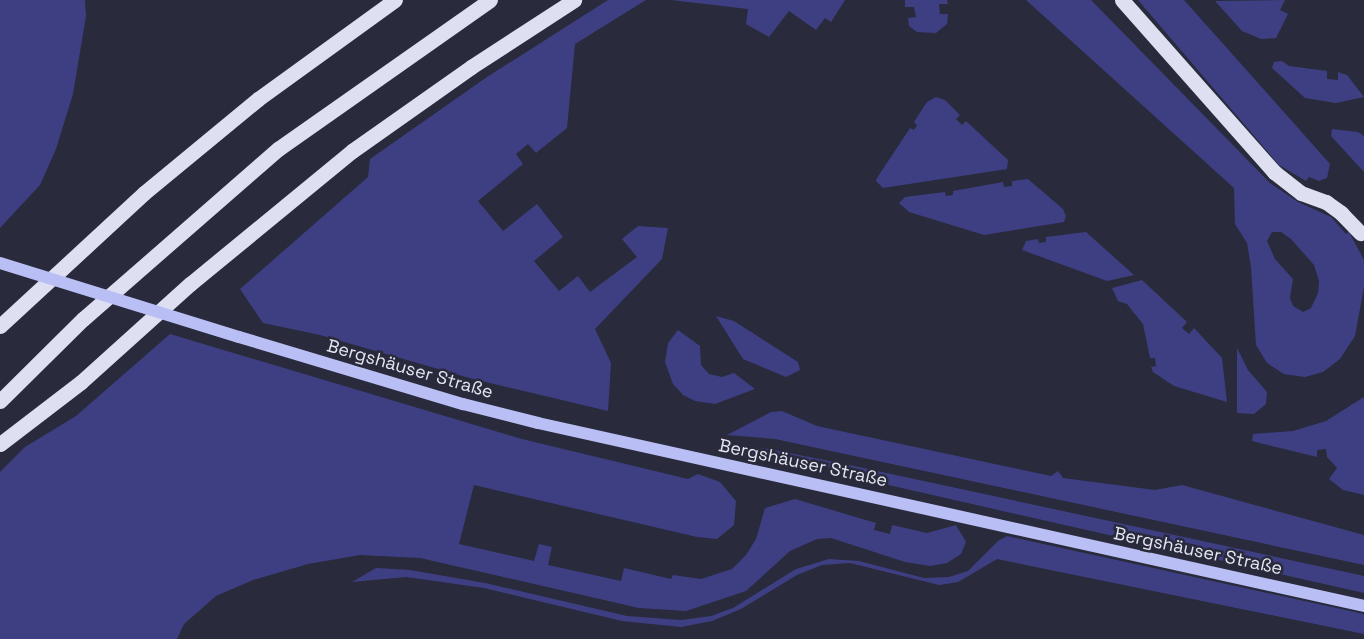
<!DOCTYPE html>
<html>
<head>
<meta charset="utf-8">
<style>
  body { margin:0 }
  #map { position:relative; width:1364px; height:639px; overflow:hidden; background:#292a3b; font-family:"Space Grotesk",sans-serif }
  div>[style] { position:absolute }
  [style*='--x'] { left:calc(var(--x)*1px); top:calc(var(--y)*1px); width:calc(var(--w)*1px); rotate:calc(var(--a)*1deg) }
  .green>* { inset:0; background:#3e3f83 }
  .major>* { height:12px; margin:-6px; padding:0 6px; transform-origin:6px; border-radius:6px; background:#b9bff5 }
  .highway>* { height:15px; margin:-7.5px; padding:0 7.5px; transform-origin:7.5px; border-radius:7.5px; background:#dee0f1 }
  .major-bridge>* { height:12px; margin:-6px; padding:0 6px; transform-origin:6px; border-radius:6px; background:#b9bff5 }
  span { translate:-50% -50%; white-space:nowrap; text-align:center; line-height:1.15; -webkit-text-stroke:5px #292a3b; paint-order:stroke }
  .street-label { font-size:18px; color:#e4e6f1 }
</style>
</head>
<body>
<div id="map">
  <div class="green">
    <i style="clip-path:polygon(0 0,85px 0,86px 16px,73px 94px,56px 149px,40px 185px,0 228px)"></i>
    <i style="clip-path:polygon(608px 0,646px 0,575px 44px,567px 128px,536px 153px,528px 144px,516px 154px,523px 164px,478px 201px,503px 231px,537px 204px,563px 237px,534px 261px,559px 291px,578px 276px,590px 292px,637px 257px,622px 239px,638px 226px,668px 228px,662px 259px,595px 329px,611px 363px,608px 411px,473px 379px,320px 335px,263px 323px,240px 289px,368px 177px,370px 159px,487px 77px)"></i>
    <i style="clip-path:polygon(671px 0,845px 0,831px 22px,825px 18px,816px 30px,789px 11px,769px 37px,746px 24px,748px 9px)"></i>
    <i style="clip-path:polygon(905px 0,947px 0,948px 4px,939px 4px,940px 14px,948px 14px,947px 24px,936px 33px,917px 32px,909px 26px,908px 18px,916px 17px,914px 7px,905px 7px)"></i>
    <i style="clip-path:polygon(evenodd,1026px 0,1091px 0,1270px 183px,1298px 202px,1331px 217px,1346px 234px,1349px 232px,1364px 260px,1364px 287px,1355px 336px,1340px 359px,1323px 372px,1305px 377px,1284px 374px,1267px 363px,1256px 345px,1251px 267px,1247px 243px,1235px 224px,1234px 188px,1026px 0,1272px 232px,1281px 232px,1291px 239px,1314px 265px,1319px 281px,1318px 293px,1311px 308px,1303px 312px,1293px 306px,1290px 298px,1293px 279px,1275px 259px,1267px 241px,1272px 232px)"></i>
    <i style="clip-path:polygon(1138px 0,1184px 0,1330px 164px,1327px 178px,1319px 181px,1309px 177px,1306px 181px,1279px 165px)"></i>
    <i style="clip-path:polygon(1285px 0,1280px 10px,1288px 14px,1276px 38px,1261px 39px,1242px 31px,1215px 1px)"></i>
    <i style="clip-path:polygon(1282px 61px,1289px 66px,1327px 71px,1327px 79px,1338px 80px,1338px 72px,1347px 75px,1364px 97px,1336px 103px,1305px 98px,1272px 68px,1274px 62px)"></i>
    <i style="clip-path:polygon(936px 97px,945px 100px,960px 115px,956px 119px,962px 125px,966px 121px,1008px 160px,1007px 169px,883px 188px,876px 181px,877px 178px,910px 128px,914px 130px,917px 125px,914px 122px,927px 102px)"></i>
    <i style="clip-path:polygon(1332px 129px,1358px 132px,1364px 136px,1364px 172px,1331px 136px)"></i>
    <i style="clip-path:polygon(1028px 179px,1063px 209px,1066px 216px,1064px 222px,984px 235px,909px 212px,899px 203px,905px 197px,945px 192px,946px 196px,953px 195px,953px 191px,1003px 182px,1004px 187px,1012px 186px,1012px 181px)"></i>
    <i style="clip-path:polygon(1086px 232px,1134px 275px,1107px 281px,1022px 250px,1026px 241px,1038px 239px,1039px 243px,1046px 242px,1046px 237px)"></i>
    <i style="clip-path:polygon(1142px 280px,1187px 322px,1182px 328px,1189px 334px,1194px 328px,1222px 358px,1227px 402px,1174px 386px,1153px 372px,1151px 367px,1156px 366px,1155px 358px,1150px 358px,1143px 324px,1127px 304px,1118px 301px,1112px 288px)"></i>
    <i style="clip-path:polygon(716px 316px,734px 321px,798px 362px,800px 370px,786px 377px,743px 359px)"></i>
    <i style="clip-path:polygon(678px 330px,700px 346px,701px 365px,709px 374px,722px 377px,734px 373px,755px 389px,715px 404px,695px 401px,683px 395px,673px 384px,665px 362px,668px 343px)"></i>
    <i style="clip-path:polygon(170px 334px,522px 439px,688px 479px,698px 474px,720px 482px,736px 501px,734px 525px,717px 539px,697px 537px,474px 485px,459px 544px,534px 561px,539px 544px,552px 547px,548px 565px,621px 581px,624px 568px,671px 579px,673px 575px,701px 579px,732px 569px,746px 555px,756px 539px,765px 508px,795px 499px,876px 523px,874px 530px,890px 534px,892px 525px,927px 533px,956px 525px,966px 542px,961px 554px,947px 563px,930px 566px,905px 562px,831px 538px,817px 539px,790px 551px,746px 591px,686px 611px,639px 608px,420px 558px,360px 555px,308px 564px,253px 580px,216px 596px,184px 624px,177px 639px,0 639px,0 472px,25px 447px,76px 416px)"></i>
    <i style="clip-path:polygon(1237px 348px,1248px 370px,1267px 392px,1266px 404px,1254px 414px,1237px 413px)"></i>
    <i style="clip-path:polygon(1364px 397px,1364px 495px,1343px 490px,1329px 479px,1337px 468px,1327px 457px,1326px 449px,1317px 450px,1317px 457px,1252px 441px,1253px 434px,1293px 431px,1326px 421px)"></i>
    <i style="clip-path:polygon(782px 411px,817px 426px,1051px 476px,1058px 471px,1063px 478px,1155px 490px,1182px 485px,1364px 535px,1364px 565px,775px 439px,727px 435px,771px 412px)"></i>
    <i style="clip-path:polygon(723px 446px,769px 449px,854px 466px,1355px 574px,1364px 576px,1364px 593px,862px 479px,863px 475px,824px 467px,825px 462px,812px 459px,810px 464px,788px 459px,786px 464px,722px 450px)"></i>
    <i style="clip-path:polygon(1007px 536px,1364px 614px,1364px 634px,997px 559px,958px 582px,939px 585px,850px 563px,822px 565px,797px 575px,741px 609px,712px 621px,681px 627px,622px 621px,484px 588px,406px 577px,352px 582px,376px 568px,410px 570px,485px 583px,627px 616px,681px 620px,711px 616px,733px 608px,796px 569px,829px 559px,859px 561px,924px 578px,949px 577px,968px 571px,998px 541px)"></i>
  </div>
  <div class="major">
    <i style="--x:239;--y:337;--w:234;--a:16.7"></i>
    <i style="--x:463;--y:404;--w:77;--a:14.2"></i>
    <i style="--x:538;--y:423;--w:846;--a:12.49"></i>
  </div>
  <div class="highway">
    <i style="--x:1122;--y:0;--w:230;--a:48.5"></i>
    <i style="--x:1274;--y:172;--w:34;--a:38"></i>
    <i style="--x:1301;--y:193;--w:27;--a:20"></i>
    <i style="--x:1326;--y:202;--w:19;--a:36"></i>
    <i style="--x:1341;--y:213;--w:28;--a:46"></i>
    <i style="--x:0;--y:326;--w:196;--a:-42.7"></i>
    <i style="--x:144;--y:193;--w:148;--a:-39.5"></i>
    <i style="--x:258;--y:99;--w:169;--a:-35.9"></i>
    <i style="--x:0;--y:401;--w:117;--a:-44.7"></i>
    <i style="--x:83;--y:319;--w:259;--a:-41.1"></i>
    <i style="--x:278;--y:149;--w:259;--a:-35.1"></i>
    <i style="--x:0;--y:444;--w:102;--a:-37.4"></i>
    <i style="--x:81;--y:382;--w:147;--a:-42"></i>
    <i style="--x:190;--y:284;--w:210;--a:-39.4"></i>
    <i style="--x:352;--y:151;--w:146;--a:-35.2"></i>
    <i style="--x:471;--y:67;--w:123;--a:-33"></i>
  </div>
  <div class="major-bridge">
    <i style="--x:0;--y:263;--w:250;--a:17.2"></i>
  </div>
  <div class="street-label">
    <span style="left:410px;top:369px;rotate:16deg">Bergshäuser Straße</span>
    <span style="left:803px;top:463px;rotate:12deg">Bergshäuser Straße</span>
    <span style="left:1198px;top:551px;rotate:12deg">Bergshäuser Straße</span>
  </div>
</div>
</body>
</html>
